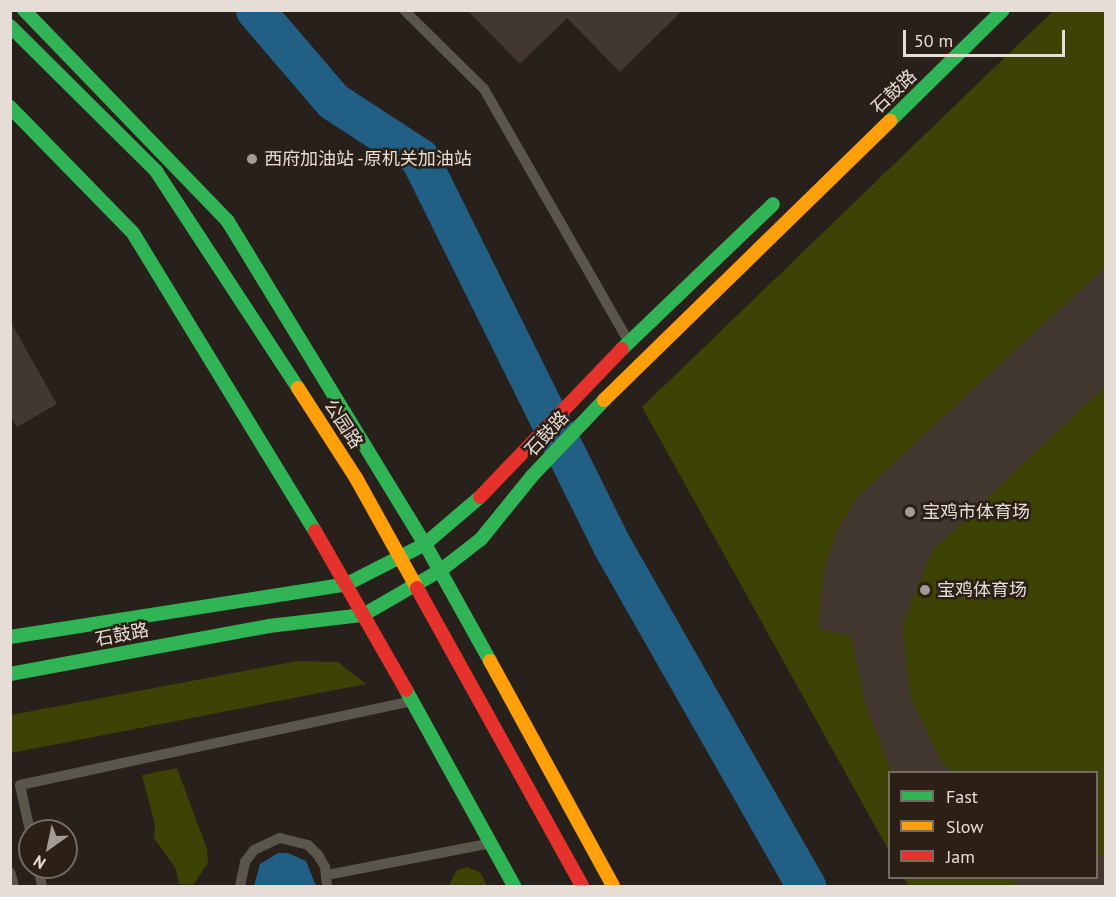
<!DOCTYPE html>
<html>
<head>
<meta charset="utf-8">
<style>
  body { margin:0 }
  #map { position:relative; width:1116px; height:897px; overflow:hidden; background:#27201b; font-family:"PT Sans","Noto Sans SC",sans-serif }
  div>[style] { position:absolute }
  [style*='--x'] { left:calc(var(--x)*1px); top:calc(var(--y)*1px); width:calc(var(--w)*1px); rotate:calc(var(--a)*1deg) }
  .green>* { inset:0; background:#3d4205 }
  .water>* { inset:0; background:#215f85 }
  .river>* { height:39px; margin:-19.5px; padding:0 19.5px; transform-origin:19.5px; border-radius:19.5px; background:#215f85 }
  .building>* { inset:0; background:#42382f }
  .lane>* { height:10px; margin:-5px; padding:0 5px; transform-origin:5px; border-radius:5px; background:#5a564b }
  .fast>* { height:14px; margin:-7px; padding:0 7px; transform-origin:7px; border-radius:7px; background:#30b455 }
  .slow>* { height:14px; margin:-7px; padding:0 7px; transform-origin:7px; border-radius:7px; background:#ff9f0a }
  .jam>* { height:14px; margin:-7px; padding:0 7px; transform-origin:7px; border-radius:7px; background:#e5322d }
  .dots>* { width:16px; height:16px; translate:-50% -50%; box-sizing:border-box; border:3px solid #2c1f16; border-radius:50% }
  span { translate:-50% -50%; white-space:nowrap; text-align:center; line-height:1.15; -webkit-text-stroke:5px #2c1f16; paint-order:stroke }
  .street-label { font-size:18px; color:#e6ddd7 }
  .poi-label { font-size:18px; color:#e6ddd7 }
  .left { translate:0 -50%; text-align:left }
  .frame { position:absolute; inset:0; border:12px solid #e6ddd7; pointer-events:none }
  .legend { position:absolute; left:888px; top:771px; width:210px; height:108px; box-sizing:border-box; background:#2c1f16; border:2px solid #766b63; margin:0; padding:8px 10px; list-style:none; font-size:18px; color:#e6ddd7 }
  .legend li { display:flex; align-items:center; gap:12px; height:30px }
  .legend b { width:30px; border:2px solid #766b63 }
  .north { position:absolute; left:18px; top:819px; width:60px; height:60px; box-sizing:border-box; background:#2c1f16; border:2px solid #766b63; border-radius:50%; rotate:213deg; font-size:16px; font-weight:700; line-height:24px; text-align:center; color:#e6ddd7 }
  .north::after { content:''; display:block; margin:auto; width:21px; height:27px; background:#a39b95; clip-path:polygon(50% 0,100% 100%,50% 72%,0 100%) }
  .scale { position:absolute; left:903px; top:30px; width:162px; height:27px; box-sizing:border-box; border:3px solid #e6ddd7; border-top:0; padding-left:8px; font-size:18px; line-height:21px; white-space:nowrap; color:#e6ddd7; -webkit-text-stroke:4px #2c1f16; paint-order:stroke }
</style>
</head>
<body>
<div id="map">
  <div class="green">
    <i style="clip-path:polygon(1053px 11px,1105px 11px,1105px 886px,909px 886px,904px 878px,1096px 878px,1096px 772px,890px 772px,889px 851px,642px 407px)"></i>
    <i style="clip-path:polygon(297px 661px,338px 662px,366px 684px,11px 753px,11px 715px)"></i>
    <i style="clip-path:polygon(177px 768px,207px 849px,208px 863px,193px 885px,179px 884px,176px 869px,154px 838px,155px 825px,142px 775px)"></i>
    <i style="clip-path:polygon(467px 867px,480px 872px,487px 886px,449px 886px,456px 871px)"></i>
  </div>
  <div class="water">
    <i style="clip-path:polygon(278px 853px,288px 853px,306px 861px,316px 886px,254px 886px,260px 864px)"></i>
  </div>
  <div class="river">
    <i style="--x:255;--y:10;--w:120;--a:49.4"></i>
    <i style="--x:333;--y:101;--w:103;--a:33.1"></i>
    <i style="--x:419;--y:157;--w:432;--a:63.6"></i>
    <i style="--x:611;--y:544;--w:394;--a:60.3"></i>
  </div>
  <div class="building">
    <i style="clip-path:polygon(467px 10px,683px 10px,620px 72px,567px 18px,520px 64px)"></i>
    <i style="clip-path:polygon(1106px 266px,1106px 385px,932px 551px,902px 625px,910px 696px,941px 761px,952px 772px,892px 772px,866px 706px,851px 636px,818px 629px,824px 570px,837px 530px,859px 495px)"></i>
    <i style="clip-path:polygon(10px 321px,57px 404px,17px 427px,10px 416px)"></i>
    <i style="clip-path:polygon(1096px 855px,1106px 856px,1106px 886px,1022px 886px,1007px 878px,1096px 878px)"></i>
  </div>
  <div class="lane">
    <i style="--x:404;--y:10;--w:112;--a:44.6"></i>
    <i style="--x:484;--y:89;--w:288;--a:60.2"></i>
    <i style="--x:30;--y:831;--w:47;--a:-102.3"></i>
    <i style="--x:20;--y:785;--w:397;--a:-12.1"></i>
    <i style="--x:38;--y:867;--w:19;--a:78"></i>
    <i style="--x:10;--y:872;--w:15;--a:74"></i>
    <i style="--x:327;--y:875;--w:162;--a:-11"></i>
    <i style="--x:240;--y:886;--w:25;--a:-78"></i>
    <i style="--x:245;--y:862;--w:15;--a:-53"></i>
    <i style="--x:254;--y:850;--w:29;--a:-25"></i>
    <i style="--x:280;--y:838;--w:29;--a:14"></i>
    <i style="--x:308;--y:845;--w:14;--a:45"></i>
    <i style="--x:318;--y:855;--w:14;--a:60"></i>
    <i style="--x:325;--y:867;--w:19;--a:84"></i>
  </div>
  <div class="fast">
    <i style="--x:24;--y:10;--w:292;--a:46"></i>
    <i style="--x:227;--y:220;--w:380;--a:58.6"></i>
    <i style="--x:425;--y:544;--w:134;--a:60.9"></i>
    <i style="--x:10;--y:26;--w:206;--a:44.8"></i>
    <i style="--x:156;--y:171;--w:259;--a:56.8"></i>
    <i style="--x:10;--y:107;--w:176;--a:45.7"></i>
    <i style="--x:133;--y:233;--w:349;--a:58.6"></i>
    <i style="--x:890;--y:121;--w:158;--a:-44.5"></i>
    <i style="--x:622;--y:349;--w:209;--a:-43.8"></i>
    <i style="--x:10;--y:637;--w:341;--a:-8.9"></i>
    <i style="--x:347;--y:584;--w:88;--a:-27.1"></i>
    <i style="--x:425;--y:544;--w:72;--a:-40.5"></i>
    <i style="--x:10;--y:674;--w:263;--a:-10.5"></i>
    <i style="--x:269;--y:626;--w:95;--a:-6.7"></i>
    <i style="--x:363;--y:615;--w:90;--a:-30"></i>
    <i style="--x:441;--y:570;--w:51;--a:-37.8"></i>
    <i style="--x:481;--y:539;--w:81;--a:-51"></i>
    <i style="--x:532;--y:476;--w:105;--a:-46.5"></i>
    <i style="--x:406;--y:690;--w:224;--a:61.1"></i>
  </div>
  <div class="slow">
    <i style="--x:298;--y:388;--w:107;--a:57.2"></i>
    <i style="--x:356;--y:478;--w:126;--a:61"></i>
    <i style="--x:604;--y:400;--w:400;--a:-44.3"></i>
    <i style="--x:490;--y:661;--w:256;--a:61.3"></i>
  </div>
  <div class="jam">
    <i style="--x:480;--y:497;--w:205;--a:-46.2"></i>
    <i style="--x:315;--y:531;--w:183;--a:60.2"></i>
    <i style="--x:417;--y:588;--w:341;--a:61"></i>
  </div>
  <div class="dots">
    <i style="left:252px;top:159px;background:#a39b95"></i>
    <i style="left:910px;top:512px;background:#a39b95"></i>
    <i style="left:925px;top:590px;background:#a39b95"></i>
  </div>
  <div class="street-label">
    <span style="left:894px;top:92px;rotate:-44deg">石鼓路</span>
    <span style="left:343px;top:424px;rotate:57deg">公园路</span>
    <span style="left:547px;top:434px;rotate:-47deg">石鼓路</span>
    <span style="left:122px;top:635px;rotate:-11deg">石鼓路</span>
  </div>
  <div class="poi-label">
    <span class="left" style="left:264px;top:159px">西府加油站 -原机关加油站</span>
    <span class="left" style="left:922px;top:512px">宝鸡市体育场</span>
    <span class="left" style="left:937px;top:590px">宝鸡体育场</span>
  </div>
  <div class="frame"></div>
  <ul class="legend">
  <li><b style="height:8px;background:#30b455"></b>Fast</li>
  <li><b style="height:8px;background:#ff9f0a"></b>Slow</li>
  <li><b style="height:8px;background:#e5322d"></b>Jam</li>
  </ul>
  <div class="north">N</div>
  <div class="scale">50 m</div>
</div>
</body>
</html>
